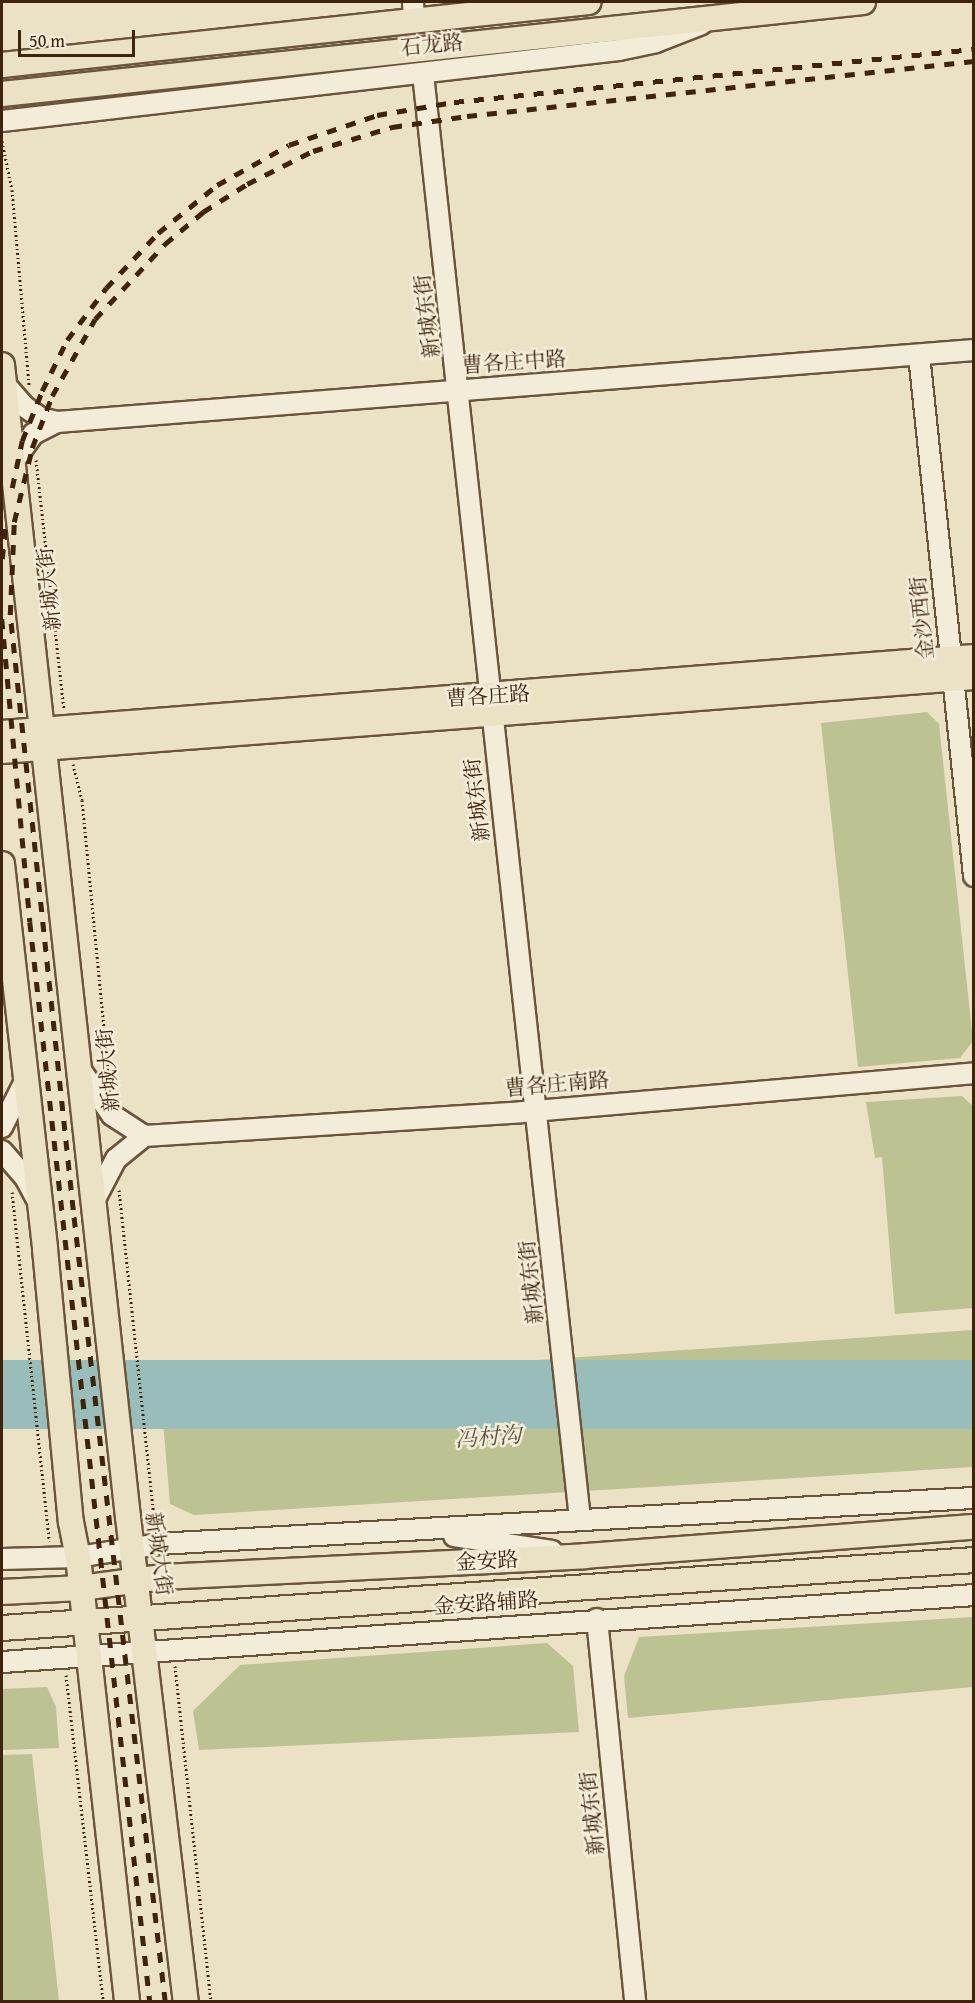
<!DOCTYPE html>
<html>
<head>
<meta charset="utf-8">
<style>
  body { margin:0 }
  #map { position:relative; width:975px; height:2003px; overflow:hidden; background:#ebe2c5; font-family:"Gentium Book Plus","Noto Serif SC",serif }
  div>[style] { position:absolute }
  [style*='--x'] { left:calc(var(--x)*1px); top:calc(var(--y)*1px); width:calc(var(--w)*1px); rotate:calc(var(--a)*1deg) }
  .green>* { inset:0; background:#bcc291 }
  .water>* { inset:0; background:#99bdba; transform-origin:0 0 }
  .path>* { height:3px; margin-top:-1.5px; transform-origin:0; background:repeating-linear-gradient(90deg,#3f240b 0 1.5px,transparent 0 4.5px) }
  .roads { filter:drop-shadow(2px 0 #6a543a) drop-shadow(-2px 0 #6a543a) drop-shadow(0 2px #6a543a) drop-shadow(0 -2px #6a543a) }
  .minor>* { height:20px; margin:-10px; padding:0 10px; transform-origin:10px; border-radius:10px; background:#f2ecd9 }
  .major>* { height:24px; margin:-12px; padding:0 12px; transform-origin:12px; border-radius:12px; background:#ebe2c5 }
  .rail>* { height:4.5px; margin-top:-2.25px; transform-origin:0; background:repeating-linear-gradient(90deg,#3f240b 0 10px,transparent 0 20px) }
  span { translate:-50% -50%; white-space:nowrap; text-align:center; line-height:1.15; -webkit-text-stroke:5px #f2ecd9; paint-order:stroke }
  .street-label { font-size:21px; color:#3f240b }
  .water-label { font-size:22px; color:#5a5240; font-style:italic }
  .frame { position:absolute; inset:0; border:3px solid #3f240b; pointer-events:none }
  .scale { position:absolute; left:18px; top:30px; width:117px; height:27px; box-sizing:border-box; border:3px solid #3f240b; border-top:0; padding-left:8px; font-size:18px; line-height:21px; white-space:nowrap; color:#3f240b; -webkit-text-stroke:4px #f2ecd9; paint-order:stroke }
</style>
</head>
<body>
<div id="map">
  <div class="green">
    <i style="clip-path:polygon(927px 712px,939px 724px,973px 1041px,960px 1058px,858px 1067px,821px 723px)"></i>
    <i style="clip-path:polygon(962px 1096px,973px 1106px,973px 1308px,895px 1314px,882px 1157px,875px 1158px,866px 1102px)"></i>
    <i style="clip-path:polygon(973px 1330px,973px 1467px,194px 1515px,170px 1504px,160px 1386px)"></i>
    <i style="clip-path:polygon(973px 1617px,973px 1687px,628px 1718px,624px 1676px,639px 1637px)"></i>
    <i style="clip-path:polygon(547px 1643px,573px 1666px,579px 1732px,199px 1750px,193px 1711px,240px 1665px)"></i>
    <i style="clip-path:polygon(47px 1687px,56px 1707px,59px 1748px,2px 1750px,2px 1689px)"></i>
    <i style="clip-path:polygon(32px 1754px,59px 2001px,2px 2001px,2px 1755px)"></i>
  </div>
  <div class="water">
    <i style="left:973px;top:1360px;width:69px;height:973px;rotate:90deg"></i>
  </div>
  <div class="path">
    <i style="--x:2;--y:141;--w:50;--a:78.5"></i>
    <i style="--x:12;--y:190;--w:196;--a:85"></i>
    <i style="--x:36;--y:460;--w:252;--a:83.6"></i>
    <i style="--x:73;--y:764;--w:37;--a:76"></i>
    <i style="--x:82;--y:800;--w:280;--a:84.5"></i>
    <i style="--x:119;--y:1190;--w:341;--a:83.9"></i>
    <i style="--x:12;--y:1192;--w:351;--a:83.9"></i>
    <i style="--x:175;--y:1666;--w:338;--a:83.9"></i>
    <i style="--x:66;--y:1675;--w:329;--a:83.5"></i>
  </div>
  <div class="roads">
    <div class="minor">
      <i style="--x:413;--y:2;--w:19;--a:87"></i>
      <i style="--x:423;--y:74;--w:1454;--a:83.8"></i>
      <i style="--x:2;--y:121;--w:621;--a:-6.56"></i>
      <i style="--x:619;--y:50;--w:38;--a:-12"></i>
      <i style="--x:656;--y:42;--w:49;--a:-21.4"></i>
      <i style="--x:919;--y:355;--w:524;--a:83.97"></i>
      <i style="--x:3;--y:382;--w:33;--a:49"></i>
      <i style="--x:25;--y:407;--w:19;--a:35"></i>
      <i style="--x:41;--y:418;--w:16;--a:14"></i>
      <i style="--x:57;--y:422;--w:920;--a:-4.49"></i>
      <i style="--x:13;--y:462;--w:34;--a:-54"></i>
      <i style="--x:33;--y:434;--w:27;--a:-27"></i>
      <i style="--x:80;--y:1069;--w:56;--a:55.2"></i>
      <i style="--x:112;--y:1115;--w:38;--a:33"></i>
      <i style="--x:144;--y:1136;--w:379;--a:-3.6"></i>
      <i style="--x:522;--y:1112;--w:454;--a:-4.9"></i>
      <i style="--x:2;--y:1127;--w:54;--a:-63.4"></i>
      <i style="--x:2;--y:1151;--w:37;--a:49"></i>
      <i style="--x:26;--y:1179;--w:26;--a:62"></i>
      <i style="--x:95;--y:1199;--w:45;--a:-62.3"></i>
      <i style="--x:116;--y:1159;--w:36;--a:-39"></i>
      <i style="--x:454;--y:1536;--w:99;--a:8.7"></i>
      <i style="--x:2;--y:1559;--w:76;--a:-1.5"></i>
      <i style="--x:78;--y:1557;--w:81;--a:-9.2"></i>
      <i style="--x:158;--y:1544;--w:817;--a:-3.23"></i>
      <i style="--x:597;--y:1619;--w:385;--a:84.3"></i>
      <i style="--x:2;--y:1662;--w:974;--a:-3.94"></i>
    </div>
    <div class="major">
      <i style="--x:2;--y:65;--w:590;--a:-6.13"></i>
      <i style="--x:2;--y:94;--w:866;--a:-6.1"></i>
      <i style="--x:2;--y:365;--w:1159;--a:83.76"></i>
      <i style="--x:128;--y:1517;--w:488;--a:83.2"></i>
      <i style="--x:2;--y:733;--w:975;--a:-4.47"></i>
      <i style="--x:2;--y:751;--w:975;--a:-4.35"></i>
      <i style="--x:2;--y:864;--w:387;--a:83.6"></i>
      <i style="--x:45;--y:1249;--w:274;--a:84.6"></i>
      <i style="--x:71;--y:1522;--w:36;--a:79"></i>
      <i style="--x:78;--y:1557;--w:448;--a:83.7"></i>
      <i style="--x:2;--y:1592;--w:79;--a:-2.9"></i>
      <i style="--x:81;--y:1588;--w:82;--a:-7.7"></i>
      <i style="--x:162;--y:1577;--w:424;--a:-2.8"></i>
      <i style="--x:585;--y:1556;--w:390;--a:-4.3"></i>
      <i style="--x:2;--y:1628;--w:974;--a:-4"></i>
    </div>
  </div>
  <div class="rail">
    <i style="--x:12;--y:488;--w:48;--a:-78"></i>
    <i style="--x:22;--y:441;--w:54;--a:-68.2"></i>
    <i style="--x:42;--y:391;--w:57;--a:-63.9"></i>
    <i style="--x:67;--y:340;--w:65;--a:-53.1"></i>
    <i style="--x:106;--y:288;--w:76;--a:-46.6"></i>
    <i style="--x:158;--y:233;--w:76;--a:-39.1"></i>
    <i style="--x:217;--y:185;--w:82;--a:-29.1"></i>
    <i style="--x:289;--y:145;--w:93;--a:-18.8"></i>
    <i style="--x:377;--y:115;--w:78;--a:-9.6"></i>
    <i style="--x:454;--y:102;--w:523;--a:-5.82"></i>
    <i style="--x:2;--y:559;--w:38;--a:-84"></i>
    <i style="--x:2;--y:619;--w:304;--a:84.7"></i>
    <i style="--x:30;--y:922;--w:1087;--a:83.66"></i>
    <i style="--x:165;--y:2002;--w:797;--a:-96.63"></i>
    <i style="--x:73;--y:1210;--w:598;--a:-96.04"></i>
    <i style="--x:10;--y:615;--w:93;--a:-87.5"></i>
    <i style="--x:14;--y:522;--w:76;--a:-76.3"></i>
    <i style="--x:32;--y:448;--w:56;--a:-69"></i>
    <i style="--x:52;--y:396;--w:88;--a:-60.8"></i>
    <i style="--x:95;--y:319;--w:103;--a:-47"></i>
    <i style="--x:165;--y:244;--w:50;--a:-40.1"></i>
    <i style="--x:203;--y:212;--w:52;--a:-32.5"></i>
    <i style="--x:247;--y:184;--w:74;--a:-26.6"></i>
    <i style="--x:313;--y:151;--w:83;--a:-16.9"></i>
    <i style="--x:392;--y:127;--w:76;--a:-8.3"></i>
    <i style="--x:467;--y:116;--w:510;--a:-6.19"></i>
  </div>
  <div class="street-label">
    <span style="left:432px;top:45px;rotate:-6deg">石龙路</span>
    <span style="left:427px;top:316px;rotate:-97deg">新城东街</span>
    <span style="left:514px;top:362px;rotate:-4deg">曹各庄中路</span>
    <span style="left:49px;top:589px;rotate:-96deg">新城大街</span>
    <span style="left:922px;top:618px;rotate:-96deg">金沙西街</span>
    <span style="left:488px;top:696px;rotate:-4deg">曹各庄路</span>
    <span style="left:477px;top:800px;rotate:-97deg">新城东街</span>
    <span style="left:108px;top:1070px;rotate:-95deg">新城大街</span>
    <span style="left:557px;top:1084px;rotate:-5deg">曹各庄南路</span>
    <span style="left:531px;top:1282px;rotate:-96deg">新城东街</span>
    <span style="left:159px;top:1554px;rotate:82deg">新城大街</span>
    <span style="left:487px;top:1561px;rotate:-3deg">金安路</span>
    <span style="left:486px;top:1603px;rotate:-4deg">金安路辅路</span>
    <span style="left:592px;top:1813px;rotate:-96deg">新城东街</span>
  </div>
  <div class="water-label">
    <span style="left:488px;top:1437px;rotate:-4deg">冯村沟</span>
  </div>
  <div class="frame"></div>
  <div class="scale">50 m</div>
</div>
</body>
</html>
